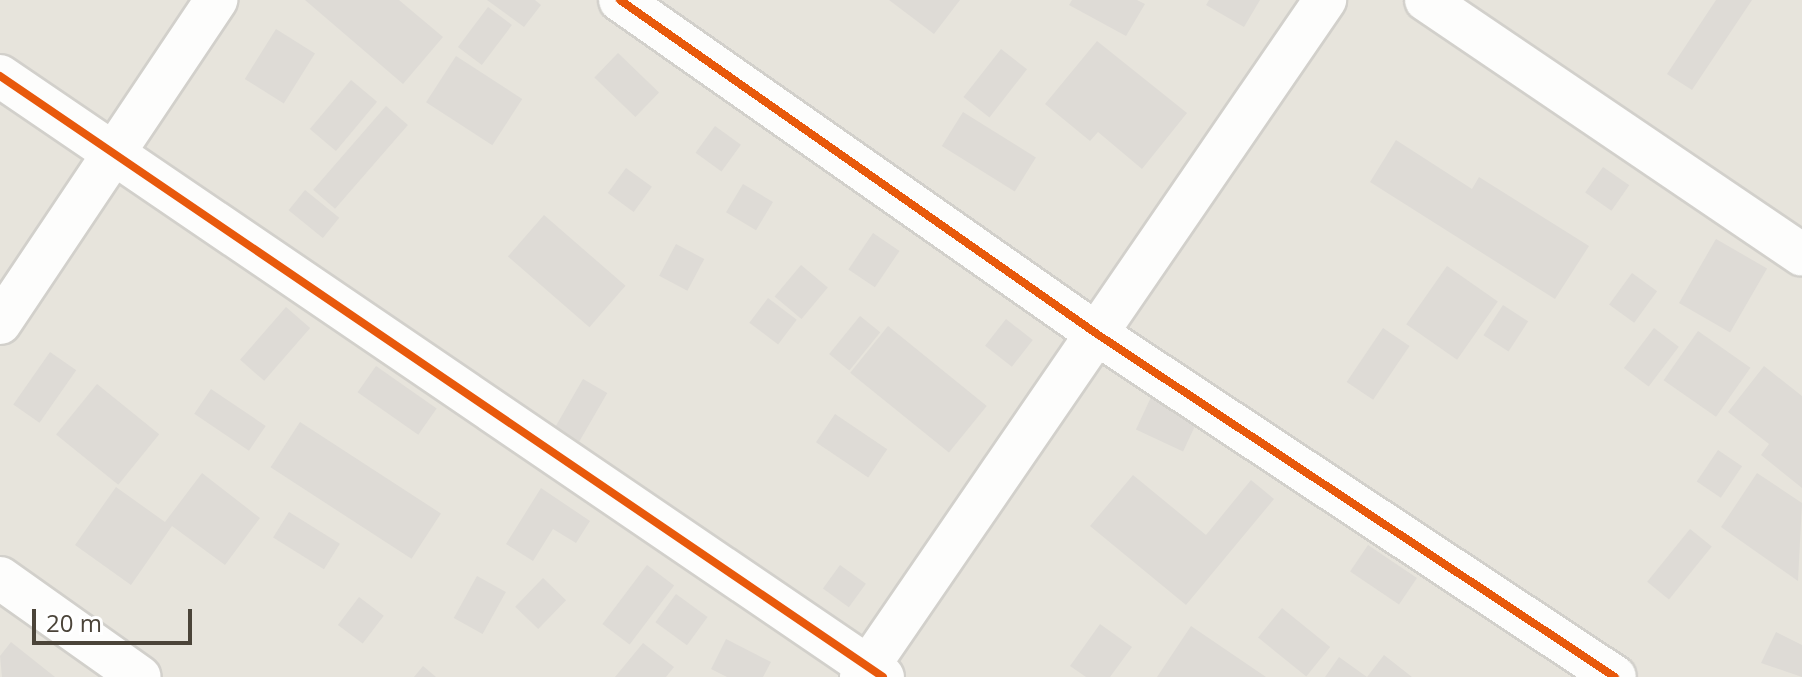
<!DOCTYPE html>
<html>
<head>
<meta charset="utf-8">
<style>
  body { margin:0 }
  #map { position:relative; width:1802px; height:677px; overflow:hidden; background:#f4f2ee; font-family:"Open Sans",sans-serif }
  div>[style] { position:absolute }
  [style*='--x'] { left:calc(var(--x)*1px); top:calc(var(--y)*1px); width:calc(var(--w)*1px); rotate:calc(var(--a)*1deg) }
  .residential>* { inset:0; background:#e7e4dc; transform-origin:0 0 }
  .building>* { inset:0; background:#dedbd6; transform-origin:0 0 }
  .roads { filter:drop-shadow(2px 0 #d2d0cb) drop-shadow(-2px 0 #d2d0cb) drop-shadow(0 2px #d2d0cb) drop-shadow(0 -2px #d2d0cb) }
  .street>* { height:42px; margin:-21px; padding:0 21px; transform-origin:21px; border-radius:21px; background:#fdfdfc }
  .cycleway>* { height:8px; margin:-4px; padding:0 4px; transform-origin:4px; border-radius:4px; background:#e8590c }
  span { translate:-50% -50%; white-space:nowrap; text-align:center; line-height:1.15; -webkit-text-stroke:7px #fff; paint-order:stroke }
  .scale { position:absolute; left:32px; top:609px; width:160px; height:36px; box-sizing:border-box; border:4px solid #4b4439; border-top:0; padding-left:10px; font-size:24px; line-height:28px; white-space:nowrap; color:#4b4439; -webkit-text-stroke:6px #fff; paint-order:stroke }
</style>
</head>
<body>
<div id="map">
  <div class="residential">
    <i style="left:0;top:0;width:1802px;height:677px"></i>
  </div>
  <div class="building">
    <i style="clip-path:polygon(305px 0,399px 0,443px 37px,403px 84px)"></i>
    <i style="clip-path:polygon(487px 0,535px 0,541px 5px,524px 27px)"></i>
    <i style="clip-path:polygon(889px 0,960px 0,934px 34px)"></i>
    <i style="clip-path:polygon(1072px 0,1137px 0,1145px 4px,1126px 36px,1069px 5px)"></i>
    <i style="clip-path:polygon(1209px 0,1260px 0,1244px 27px,1206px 5px)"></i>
    <i style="clip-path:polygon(1716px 0,1752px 0,1692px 90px,1667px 74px)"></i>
    <i style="left:488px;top:7px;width:30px;height:50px;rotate:37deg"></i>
    <i style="left:276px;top:29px;width:46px;height:59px;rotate:32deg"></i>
    <i style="clip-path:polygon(1097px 41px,1187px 113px,1142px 169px,1098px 132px,1090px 141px,1045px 104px)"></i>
    <i style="left:1001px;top:49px;width:33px;height:61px;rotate:38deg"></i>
    <i style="left:618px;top:53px;width:57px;height:34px;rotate:44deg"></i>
    <i style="left:456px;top:56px;width:79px;height:55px;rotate:33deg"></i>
    <i style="left:351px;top:80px;width:34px;height:64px;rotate:40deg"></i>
    <i style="left:386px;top:106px;width:29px;height:111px;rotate:41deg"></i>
    <i style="left:963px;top:112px;width:86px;height:40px;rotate:32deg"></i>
    <i style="left:715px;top:126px;width:32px;height:33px;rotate:36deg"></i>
    <i style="clip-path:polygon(1396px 140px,1472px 189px,1479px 177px,1589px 246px,1555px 299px,1370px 182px)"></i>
    <i style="left:1603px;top:167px;width:32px;height:31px;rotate:35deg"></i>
    <i style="left:626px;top:168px;width:32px;height:31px;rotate:36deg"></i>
    <i style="left:743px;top:184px;width:35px;height:33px;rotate:31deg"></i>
    <i style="left:305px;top:190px;width:44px;height:26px;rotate:39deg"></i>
    <i style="left:544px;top:215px;width:108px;height:55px;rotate:41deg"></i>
    <i style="left:873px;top:233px;width:32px;height:44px;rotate:34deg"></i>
    <i style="left:1716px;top:239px;width:59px;height:74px;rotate:30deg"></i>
    <i style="left:676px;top:244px;width:32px;height:36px;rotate:28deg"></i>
    <i style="left:801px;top:265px;width:35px;height:41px;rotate:40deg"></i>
    <i style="left:1447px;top:266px;width:62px;height:71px;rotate:35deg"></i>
    <i style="left:1632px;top:273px;width:31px;height:39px;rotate:36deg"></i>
    <i style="left:768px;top:298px;width:36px;height:31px;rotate:37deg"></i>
    <i style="left:1503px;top:305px;width:30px;height:36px;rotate:33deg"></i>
    <i style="left:286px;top:307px;width:32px;height:70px;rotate:41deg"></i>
    <i style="left:860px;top:316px;width:26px;height:49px;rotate:39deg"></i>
    <i style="left:1006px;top:319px;width:34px;height:34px;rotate:38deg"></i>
    <i style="left:888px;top:326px;width:127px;height:60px;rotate:39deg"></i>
    <i style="left:1383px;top:328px;width:32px;height:65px;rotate:34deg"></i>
    <i style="left:1654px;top:328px;width:31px;height:50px;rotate:37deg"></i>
    <i style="left:1698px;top:331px;width:64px;height:60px;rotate:35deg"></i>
    <i style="left:50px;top:352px;width:32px;height:64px;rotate:35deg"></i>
    <i style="left:376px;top:366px;width:74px;height:32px;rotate:35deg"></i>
    <i style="clip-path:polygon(1764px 366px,1802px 396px,1802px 488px,1761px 455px,1769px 444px,1728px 412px)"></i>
    <i style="left:583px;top:379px;width:28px;height:56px;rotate:30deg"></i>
    <i style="left:97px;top:384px;width:80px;height:65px;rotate:39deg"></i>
    <i style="left:211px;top:389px;width:66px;height:30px;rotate:34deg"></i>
    <i style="left:1152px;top:395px;width:52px;height:38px;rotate:25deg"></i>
    <i style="left:835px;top:414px;width:63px;height:34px;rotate:34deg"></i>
    <i style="left:300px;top:422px;width:168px;height:54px;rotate:33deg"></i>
    <i style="left:1718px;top:450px;width:29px;height:38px;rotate:34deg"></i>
    <i style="clip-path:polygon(202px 473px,260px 518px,225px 565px,172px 526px,131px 585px,75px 545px,116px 487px,165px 522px)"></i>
    <i style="clip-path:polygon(1757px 473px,1802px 503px,1798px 581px,1721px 527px)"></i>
    <i style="clip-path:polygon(1133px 475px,1206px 535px,1251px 480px,1274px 499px,1186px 605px,1090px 526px)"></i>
    <i style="clip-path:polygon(541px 488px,590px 521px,576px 543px,553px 529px,533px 561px,506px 544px)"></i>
    <i style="left:289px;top:512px;width:60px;height:30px;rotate:32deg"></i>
    <i style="left:1690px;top:529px;width:28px;height:68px;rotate:39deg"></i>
    <i style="left:1368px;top:545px;width:59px;height:32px;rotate:34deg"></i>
    <i style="left:647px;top:565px;width:34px;height:74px;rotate:37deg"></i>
    <i style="left:840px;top:565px;width:32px;height:29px;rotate:36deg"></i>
    <i style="left:477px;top:576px;width:33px;height:48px;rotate:29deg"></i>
    <i style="left:543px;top:578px;width:32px;height:40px;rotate:44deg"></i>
    <i style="left:676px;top:594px;width:39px;height:35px;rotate:36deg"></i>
    <i style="left:359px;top:597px;width:31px;height:35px;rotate:37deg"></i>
    <i style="left:1282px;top:608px;width:62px;height:38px;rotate:39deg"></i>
    <i style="clip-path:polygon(1100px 624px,1132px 647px,1110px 677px,1086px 677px,1070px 666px)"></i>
    <i style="clip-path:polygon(1191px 626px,1266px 677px,1157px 677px)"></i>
    <i style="clip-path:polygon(1776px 632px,1802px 645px,1802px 677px,1761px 663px)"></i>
    <i style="clip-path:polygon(726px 639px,771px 662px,763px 677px,727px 677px,711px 669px)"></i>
    <i style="clip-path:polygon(11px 642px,55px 677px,2px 677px,0 656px)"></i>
    <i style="clip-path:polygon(643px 643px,674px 667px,666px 677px,615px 677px)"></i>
    <i style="clip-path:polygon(1384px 655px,1412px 677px,1325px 677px,1339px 657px,1367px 677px)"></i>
    <i style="clip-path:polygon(423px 666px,436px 677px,414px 677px)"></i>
  </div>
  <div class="roads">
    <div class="street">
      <i style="--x:620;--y:0;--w:582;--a:35"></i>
      <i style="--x:1097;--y:334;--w:621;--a:33.51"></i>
      <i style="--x:1426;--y:0;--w:454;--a:34.1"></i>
      <i style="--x:0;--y:76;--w:1068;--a:34.24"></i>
      <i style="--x:0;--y:323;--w:389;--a:-56.2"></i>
      <i style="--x:0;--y:578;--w:171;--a:35.3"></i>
      <i style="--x:861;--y:677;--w:821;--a:-55.57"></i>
    </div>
  </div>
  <div class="cycleway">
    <i style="--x:620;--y:0;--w:582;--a:35"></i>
    <i style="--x:1097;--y:334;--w:621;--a:33.51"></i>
    <i style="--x:0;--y:76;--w:1068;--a:34.24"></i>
  </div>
  <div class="scale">20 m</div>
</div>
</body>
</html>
